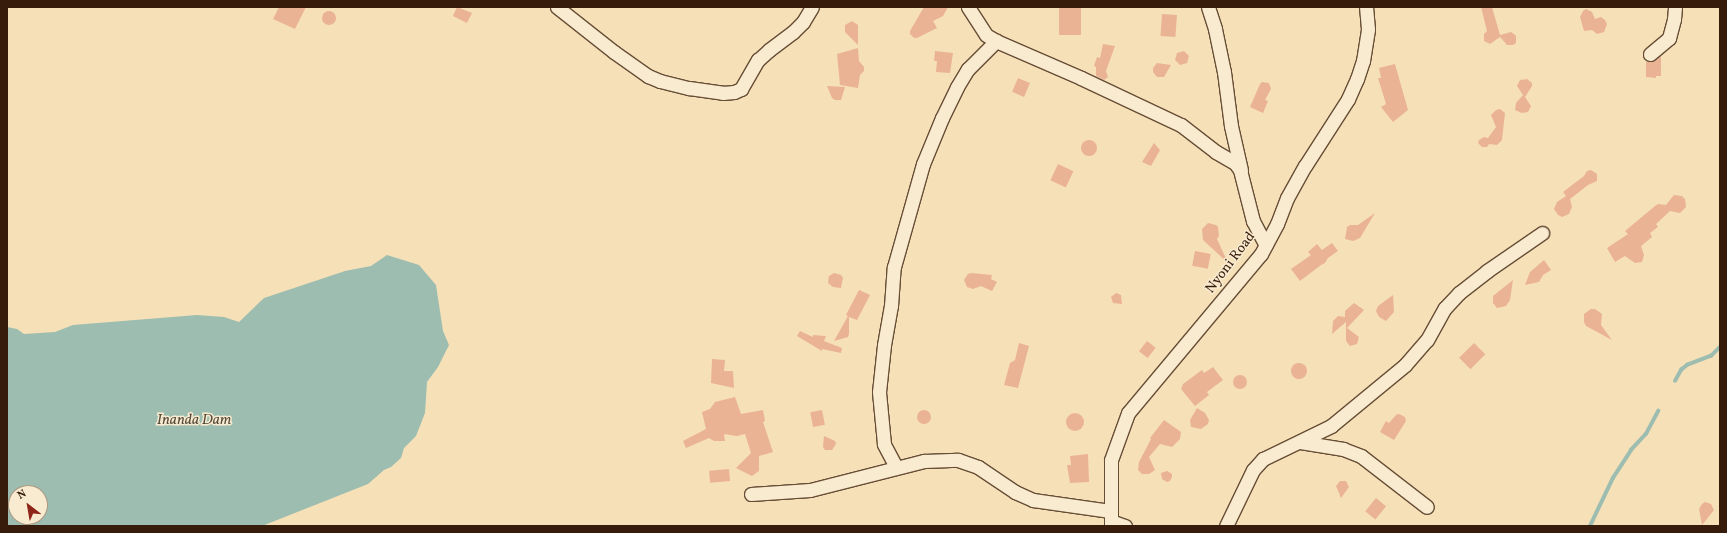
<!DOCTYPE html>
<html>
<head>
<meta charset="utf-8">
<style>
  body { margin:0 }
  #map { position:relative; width:1727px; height:533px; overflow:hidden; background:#f6e0b7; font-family:Vollkorn,serif }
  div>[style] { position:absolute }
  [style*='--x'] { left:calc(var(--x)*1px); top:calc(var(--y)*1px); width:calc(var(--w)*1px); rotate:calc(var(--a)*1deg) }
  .water>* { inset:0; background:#9dbdb0 }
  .stream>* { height:3.5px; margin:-1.75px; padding:0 1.75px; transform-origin:1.75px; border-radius:1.75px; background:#9dbdb0 }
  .building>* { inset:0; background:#eab394; transform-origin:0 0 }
  .round { border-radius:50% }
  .roads { filter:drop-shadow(1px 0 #674d36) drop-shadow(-1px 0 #674d36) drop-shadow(0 1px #674d36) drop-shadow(0 -1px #674d36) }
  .minor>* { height:13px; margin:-6.5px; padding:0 6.5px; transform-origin:6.5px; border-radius:6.5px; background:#f9ebd0 }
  span { translate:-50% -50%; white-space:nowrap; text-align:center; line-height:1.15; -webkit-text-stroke:3px #f9ebd0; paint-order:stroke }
  .street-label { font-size:14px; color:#371c0b }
  .water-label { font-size:15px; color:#564c3d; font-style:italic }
  .frame { position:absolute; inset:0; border:8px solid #371c0b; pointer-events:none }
  .north { position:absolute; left:8px; top:485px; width:40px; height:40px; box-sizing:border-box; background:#f9ebd0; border:1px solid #ab9881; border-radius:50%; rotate:329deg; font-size:11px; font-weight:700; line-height:16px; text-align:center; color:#371c0b }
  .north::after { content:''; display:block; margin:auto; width:14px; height:18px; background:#8f2418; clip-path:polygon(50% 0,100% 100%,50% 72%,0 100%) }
</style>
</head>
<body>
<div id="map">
  <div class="water">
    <i style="clip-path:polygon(evenodd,387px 255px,419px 265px,436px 285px,443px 331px,449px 345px,438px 367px,427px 382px,425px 413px,416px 436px,404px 448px,401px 458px,391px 467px,384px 470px,368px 484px,262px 526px,7px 526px,7px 327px,17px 329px,24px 334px,55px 332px,73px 325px,197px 315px,224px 317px,239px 322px,264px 298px,345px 271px,371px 266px,387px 255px,16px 493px,40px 493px,40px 517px,16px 517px,16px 493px)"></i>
  </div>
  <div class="stream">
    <i style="--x:1675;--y:381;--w:13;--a:-61"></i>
    <i style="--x:1681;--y:370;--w:8;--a:-40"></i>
    <i style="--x:1687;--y:365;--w:26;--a:-21"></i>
    <i style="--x:1711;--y:356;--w:13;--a:-45"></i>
    <i style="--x:1590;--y:526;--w:53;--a:-64.4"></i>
    <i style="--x:1613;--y:478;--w:33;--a:-57"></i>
    <i style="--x:1631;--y:450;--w:22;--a:-47"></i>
    <i style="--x:1646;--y:434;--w:26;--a:-62"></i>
  </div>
  <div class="building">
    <i style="clip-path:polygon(279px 7px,306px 7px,295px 29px,273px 19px)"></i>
    <i style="clip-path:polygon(457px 7px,472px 13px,467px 23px,453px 16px)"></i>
    <i style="clip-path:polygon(924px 7px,948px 7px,943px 16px,933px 21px,937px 28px,917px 38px,914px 38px,910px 34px,910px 31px)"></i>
    <i style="left:1059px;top:7px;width:22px;height:28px"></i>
    <i style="clip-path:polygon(1481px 7px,1492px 7px,1500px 35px,1511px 32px,1514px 34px,1516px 36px,1516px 43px,1513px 45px,1507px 45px,1500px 37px,1490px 44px,1484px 41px,1484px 34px,1487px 31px)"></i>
    <i style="clip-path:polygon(1586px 9px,1592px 12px,1595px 19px,1601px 17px,1605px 20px,1607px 24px,1604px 32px,1597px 34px,1592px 30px,1584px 31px,1580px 17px,1583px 11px)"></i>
    <i class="round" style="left:322px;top:11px;width:14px;height:14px"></i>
    <i style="left:1162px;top:14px;width:15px;height:22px;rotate:4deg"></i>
    <i style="clip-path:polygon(852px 21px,858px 25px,858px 45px,845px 32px,845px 25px)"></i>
    <i style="clip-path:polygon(1103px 44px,1115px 46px,1106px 71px,1108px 77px,1104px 80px,1096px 76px,1096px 67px,1094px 66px,1097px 57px,1100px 58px)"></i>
    <i style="clip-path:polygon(858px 48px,859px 61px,864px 67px,864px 71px,860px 75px,858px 88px,840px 85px,837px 54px)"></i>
    <i style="clip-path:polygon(935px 51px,953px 53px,950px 73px,936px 72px,937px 61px,934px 61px)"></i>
    <i style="clip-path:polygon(1184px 51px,1189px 56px,1187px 63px,1180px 65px,1175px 60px,1177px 53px)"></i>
    <i style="clip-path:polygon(1660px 56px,1661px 56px,1661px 76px,1656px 76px,1656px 78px,1646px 77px,1646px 62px,1651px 62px)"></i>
    <i style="clip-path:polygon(1157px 63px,1171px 65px,1164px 77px,1157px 77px,1153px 72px,1153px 68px)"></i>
    <i style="clip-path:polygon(1395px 64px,1408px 110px,1393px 122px,1381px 107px,1386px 104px,1378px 78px,1381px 78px,1379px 68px)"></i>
    <i style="left:1018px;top:78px;width:13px;height:15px;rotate:23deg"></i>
    <i style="clip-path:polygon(1527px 79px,1532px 83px,1532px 86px,1525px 97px,1531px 106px,1528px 112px,1522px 113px,1515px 110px,1516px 103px,1523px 95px,1517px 86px,1520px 80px)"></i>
    <i style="clip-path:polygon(1262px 82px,1269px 83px,1271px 89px,1265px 100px,1268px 101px,1263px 113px,1250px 107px,1260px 84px)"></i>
    <i style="clip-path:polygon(827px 86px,845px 87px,841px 100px,835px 100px,832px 98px)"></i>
    <i style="clip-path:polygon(1500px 109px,1505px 113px,1502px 140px,1497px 145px,1489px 144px,1487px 147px,1482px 147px,1478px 143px,1479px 140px,1484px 137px,1488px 138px,1496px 127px,1491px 115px,1496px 110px)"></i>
    <i class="round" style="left:1081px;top:140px;width:16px;height:16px"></i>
    <i style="clip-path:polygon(1154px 143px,1160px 150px,1151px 166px,1142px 162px)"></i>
    <i style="left:1058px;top:164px;width:17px;height:18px;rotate:25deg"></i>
    <i style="clip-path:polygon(1591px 170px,1597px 174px,1597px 181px,1588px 185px,1570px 199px,1572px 207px,1569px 214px,1562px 217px,1558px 215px,1554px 209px,1557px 202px,1566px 196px,1563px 192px,1584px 176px,1587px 171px)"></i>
    <i style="clip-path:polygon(1674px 195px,1682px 196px,1685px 199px,1686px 207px,1680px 213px,1670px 211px,1656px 224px,1658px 227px,1650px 233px,1652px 237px,1641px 246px,1644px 255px,1642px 262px,1635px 263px,1625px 256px,1615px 262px,1607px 248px,1628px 234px,1625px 231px,1655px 206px,1658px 204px,1666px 205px)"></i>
    <i style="clip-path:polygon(1375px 213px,1360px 238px,1353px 241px,1345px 239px,1347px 227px,1350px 225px,1358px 225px)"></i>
    <i style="clip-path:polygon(1208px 223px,1216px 225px,1218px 227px,1219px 236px,1217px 239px,1228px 263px,1203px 240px,1202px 229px)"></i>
    <i style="clip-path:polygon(1332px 243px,1338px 251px,1328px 258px,1325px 263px,1321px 265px,1300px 281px,1291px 269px,1311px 255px,1308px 252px,1317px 244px,1322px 250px)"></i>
    <i style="left:1195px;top:251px;width:16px;height:15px;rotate:11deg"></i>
    <i style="clip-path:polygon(1544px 260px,1551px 270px,1543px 275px,1539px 282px,1525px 285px,1530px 272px)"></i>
    <i style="clip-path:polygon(834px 273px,841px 275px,843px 278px,841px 288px,833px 287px,828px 283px,829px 276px)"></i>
    <i style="clip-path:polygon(971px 273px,992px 275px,991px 279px,997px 282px,992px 291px,981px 286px,973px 289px,967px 287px,964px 280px,968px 274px)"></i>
    <i style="clip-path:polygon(1513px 280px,1510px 300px,1506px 306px,1497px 308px,1493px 303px,1493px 296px)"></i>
    <i style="clip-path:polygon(859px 290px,870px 295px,857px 320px,849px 317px,849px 334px,848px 337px,834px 341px,848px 316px,846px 315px)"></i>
    <i style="clip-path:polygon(1116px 293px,1121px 295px,1122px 304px,1113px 303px,1111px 297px)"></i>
    <i style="clip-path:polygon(1393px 295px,1394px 312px,1386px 321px,1379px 317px,1376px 311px,1378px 306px)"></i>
    <i style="clip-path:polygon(1354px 303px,1364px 310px,1347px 328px,1359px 337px,1357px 344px,1350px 346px,1346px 341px,1346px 322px,1332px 334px,1333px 321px,1338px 316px,1345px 317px,1345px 311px)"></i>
    <i style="clip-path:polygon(1591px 309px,1595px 309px,1602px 314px,1601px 325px,1612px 340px,1586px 326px,1584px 322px,1584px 314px)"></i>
    <i style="clip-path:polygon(800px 331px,813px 337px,813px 335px,826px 336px,824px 341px,842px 348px,841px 353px,822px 349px,822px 351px,797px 336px)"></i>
    <i style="left:1147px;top:341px;width:11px;height:13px;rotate:38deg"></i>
    <i style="clip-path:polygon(1019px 343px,1029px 346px,1018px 388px,1004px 385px,1010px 363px,1015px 360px)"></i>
    <i style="left:1474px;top:343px;width:16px;height:21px;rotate:45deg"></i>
    <i style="clip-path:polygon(712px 359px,725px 360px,724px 371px,733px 371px,734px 388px,711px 383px)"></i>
    <i class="round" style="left:1291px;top:363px;width:16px;height:16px"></i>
    <i style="clip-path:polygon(1213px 367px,1223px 380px,1207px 392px,1209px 395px,1195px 406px,1181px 389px,1183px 384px,1202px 370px,1204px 373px)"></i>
    <i class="round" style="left:1233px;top:375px;width:14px;height:14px"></i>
    <i style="clip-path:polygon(735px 397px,741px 414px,763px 410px,765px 421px,763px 422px,773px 452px,759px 456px,759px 471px,752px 476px,736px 468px,751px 453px,745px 434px,737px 436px,724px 434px,725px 441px,714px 441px,709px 438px,686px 448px,683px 441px,706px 429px,702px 412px,710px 409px,715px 402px)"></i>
    <i style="clip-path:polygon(1197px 408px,1205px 413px,1209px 420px,1208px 424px,1201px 429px,1191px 427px,1190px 420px)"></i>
    <i class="round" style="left:917px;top:410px;width:14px;height:14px"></i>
    <i style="left:822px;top:410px;width:15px;height:12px;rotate:79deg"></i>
    <i class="round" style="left:1066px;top:413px;width:18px;height:18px"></i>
    <i style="clip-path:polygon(1399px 414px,1405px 417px,1406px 421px,1394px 440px,1380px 432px,1386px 421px,1389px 423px,1396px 415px)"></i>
    <i style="clip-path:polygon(1164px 420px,1181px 432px,1180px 439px,1172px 447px,1160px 444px,1149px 457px,1155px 470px,1149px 474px,1142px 474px,1138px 470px,1139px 462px,1151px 439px,1150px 438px)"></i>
    <i style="clip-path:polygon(824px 436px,835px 441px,836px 444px,832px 450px,825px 450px,823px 447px)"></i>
    <i style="clip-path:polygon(1088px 454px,1089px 482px,1070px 483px,1067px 465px,1071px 465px,1070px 456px)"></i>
    <i style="left:729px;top:469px;width:12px;height:20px;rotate:85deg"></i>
    <i style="clip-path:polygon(1167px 471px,1172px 474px,1172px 477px,1170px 481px,1167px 482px,1162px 479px,1161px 473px)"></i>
    <i style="clip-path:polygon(1340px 481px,1346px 481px,1349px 487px,1341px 498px,1336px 486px)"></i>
    <i style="left:1376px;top:498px;width:13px;height:17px;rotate:39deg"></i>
    <i style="clip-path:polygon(1705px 502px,1711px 504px,1714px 510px,1702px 525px,1699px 509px,1702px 504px)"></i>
  </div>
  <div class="roads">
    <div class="minor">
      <i style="--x:557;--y:7;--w:73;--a:38.3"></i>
      <i style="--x:614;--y:52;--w:42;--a:35.2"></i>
      <i style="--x:648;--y:76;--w:13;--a:23"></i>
      <i style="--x:660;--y:81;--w:30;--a:14"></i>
      <i style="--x:689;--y:88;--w:34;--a:8"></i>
      <i style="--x:723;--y:93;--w:11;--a:-5"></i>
      <i style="--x:734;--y:92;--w:8;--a:-23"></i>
      <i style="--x:741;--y:89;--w:34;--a:-60"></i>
      <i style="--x:758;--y:60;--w:15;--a:-42"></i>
      <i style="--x:769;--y:50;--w:30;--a:-37"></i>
      <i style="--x:793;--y:32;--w:14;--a:-45"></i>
      <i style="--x:803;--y:22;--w:17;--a:-59"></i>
      <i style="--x:968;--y:7;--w:33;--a:57"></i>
      <i style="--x:986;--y:35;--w:12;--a:31"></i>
      <i style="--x:996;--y:41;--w:93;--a:23.5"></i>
      <i style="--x:1081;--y:78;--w:110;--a:25.2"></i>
      <i style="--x:1181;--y:125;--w:44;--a:37.6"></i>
      <i style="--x:1216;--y:152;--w:22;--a:30"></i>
      <i style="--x:1235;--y:163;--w:9;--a:54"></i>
      <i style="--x:1240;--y:170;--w:53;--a:75.7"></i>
      <i style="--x:1253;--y:221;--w:27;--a:62"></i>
      <i style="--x:1208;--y:7;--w:23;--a:72"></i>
      <i style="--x:1215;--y:29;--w:44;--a:78.2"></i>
      <i style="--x:1224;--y:72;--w:54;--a:82.6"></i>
      <i style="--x:1231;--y:126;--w:45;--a:77.2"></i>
      <i style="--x:1650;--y:54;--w:25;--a:-40"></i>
      <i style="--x:1669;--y:38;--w:20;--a:-75"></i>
      <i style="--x:1674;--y:19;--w:12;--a:-85"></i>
      <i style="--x:1300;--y:442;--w:44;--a:9.2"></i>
      <i style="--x:1343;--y:449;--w:19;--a:21"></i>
      <i style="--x:1361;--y:456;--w:83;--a:37.7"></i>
      <i style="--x:896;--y:467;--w:26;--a:-118"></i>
      <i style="--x:884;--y:444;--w:52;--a:-95.5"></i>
      <i style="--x:879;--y:392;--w:47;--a:-83.9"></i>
      <i style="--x:884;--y:345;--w:40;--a:-80"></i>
      <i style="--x:891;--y:306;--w:39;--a:-86"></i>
      <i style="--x:894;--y:267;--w:107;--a:-74.3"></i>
      <i style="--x:923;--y:164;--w:50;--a:-67.6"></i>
      <i style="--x:942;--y:118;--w:34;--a:-64"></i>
      <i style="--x:957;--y:87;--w:21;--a:-59"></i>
      <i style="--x:968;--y:69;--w:40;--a:-45"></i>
      <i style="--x:751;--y:494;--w:59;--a:-3.9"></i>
      <i style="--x:810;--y:490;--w:118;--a:-14.3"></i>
      <i style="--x:924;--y:461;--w:34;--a:-2"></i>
      <i style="--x:958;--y:460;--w:21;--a:19"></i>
      <i style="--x:978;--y:467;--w:45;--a:34"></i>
      <i style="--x:1015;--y:492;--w:20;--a:24"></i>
      <i style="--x:1033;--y:500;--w:78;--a:8.1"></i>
      <i style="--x:1111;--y:521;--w:15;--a:20"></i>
      <i style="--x:1111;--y:526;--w:66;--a:-90"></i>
      <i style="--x:1111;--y:460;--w:50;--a:-70.1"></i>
      <i style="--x:1128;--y:413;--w:207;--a:-50.1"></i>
      <i style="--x:1261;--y:254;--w:34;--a:-62"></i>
      <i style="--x:1277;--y:224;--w:28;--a:-69"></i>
      <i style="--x:1287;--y:198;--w:37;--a:-61"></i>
      <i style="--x:1305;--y:166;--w:80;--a:-57.3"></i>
      <i style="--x:1348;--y:99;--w:22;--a:-66"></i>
      <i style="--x:1357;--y:79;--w:19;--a:-72"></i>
      <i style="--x:1363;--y:61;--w:32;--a:-81"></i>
      <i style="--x:1368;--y:29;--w:22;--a:-95"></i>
      <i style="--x:1226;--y:526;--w:62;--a:-64.3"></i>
      <i style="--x:1253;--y:470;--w:15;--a:-48"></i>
      <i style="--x:1263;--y:459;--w:76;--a:-25.9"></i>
      <i style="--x:1331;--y:426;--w:96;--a:-39.5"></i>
      <i style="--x:1405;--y:365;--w:33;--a:-49"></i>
      <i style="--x:1427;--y:340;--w:37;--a:-61"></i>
      <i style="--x:1445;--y:308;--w:21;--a:-47"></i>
      <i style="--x:1459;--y:293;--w:36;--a:-38"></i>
      <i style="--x:1487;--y:271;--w:67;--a:-34.6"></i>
    </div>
  </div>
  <div class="street-label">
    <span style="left:1231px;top:263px;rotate:-53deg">Nyoni Road</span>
  </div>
  <div class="water-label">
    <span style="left:194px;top:421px">Inanda Dam</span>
  </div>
  <div class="frame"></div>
  <div class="north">N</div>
</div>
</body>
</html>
